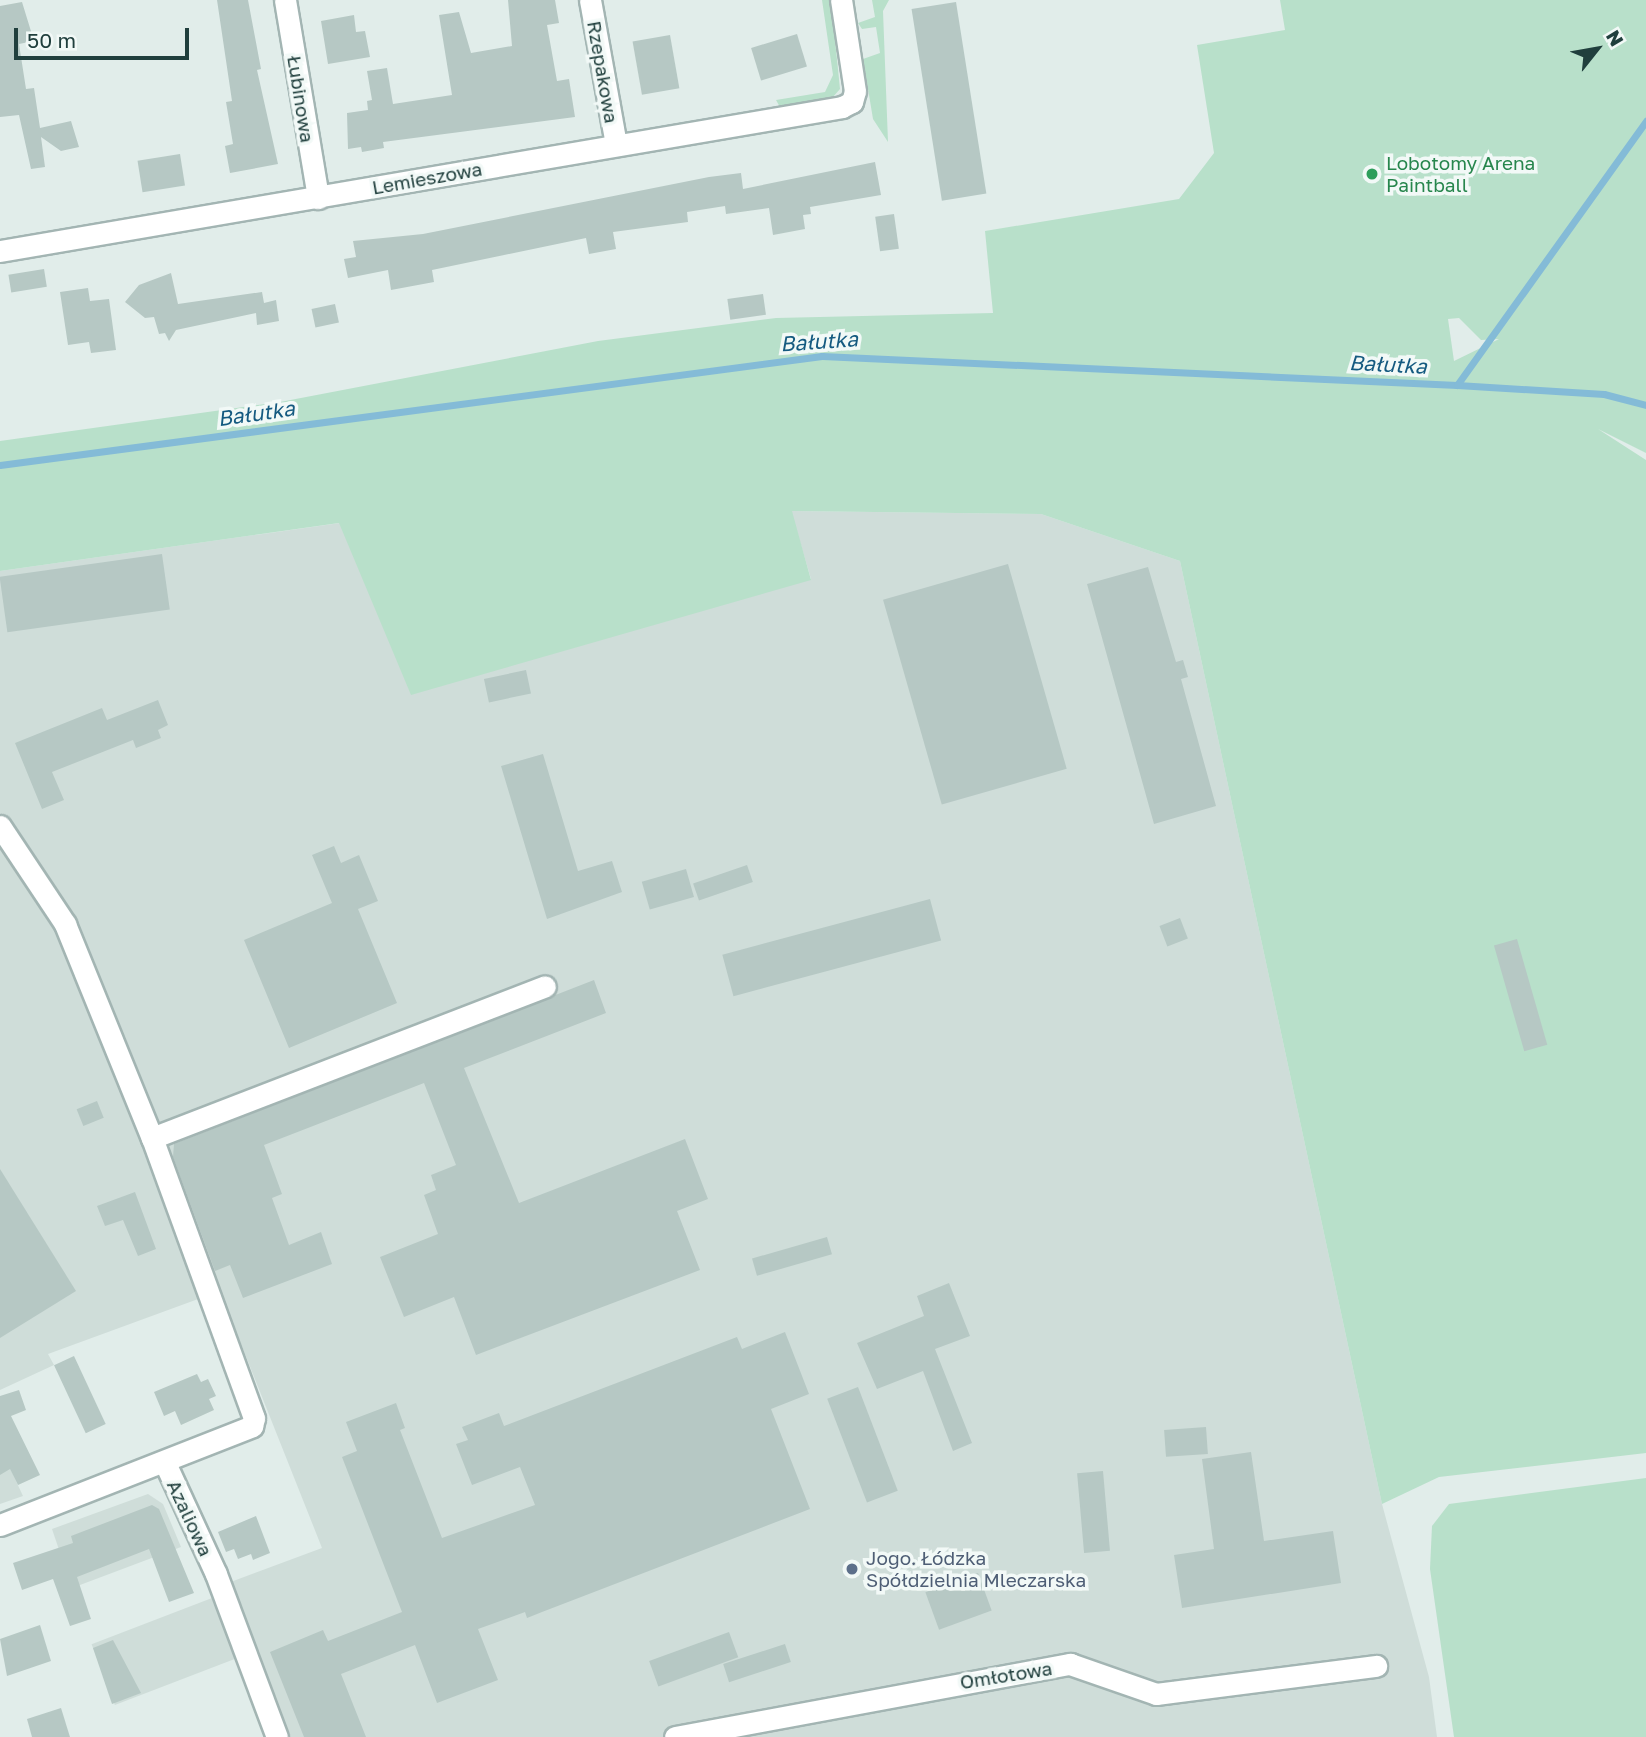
<!DOCTYPE html>
<html>
<head>
<meta charset="utf-8">
<style>
  body { margin:0 }
  #map { position:relative; width:1646px; height:1737px; overflow:hidden; background:#e1edea; font-family:"Golos Text",sans-serif }
  div>[style] { position:absolute }
  [style*='--x'] { left:calc(var(--x)*1px); top:calc(var(--y)*1px); width:calc(var(--w)*1px); rotate:calc(var(--a)*1deg) }
  .built>* { inset:0; background:#cfddd9; transform-origin:0 0 }
  .green>* { inset:0; background:#b8e0ca }
  .stream>* { height:7px; margin:-3.5px; padding:0 3.5px; transform-origin:3.5px; border-radius:3.5px; background:#84bbd7 }
  .building>* { inset:0; background:#b6c8c4; transform-origin:0 0 }
  .roads { filter:drop-shadow(2px 0 #a3b5b3) drop-shadow(-2px 0 #a3b5b3) drop-shadow(0 2px #a3b5b3) drop-shadow(0 -2px #a3b5b3) }
  .minor>* { height:21px; margin:-10.5px; padding:0 10.5px; transform-origin:10.5px; border-radius:10.5px; background:#fff }
  .dots>* { width:19px; height:19px; translate:-50% -50%; box-sizing:border-box; border:4px solid #f2f9f7; border-radius:50% }
  span { translate:-50% -50%; white-space:nowrap; text-align:center; line-height:1.15; -webkit-text-stroke:7px #f2f9f7; paint-order:stroke }
  .street-label { font-size:19px; color:#203f3d }
  .leisure-label { font-size:19px; color:#27864d }
  .left { translate:0 -50%; text-align:left }
  .service-label { font-size:19px; color:#4e5e75 }
  .water-label { font-size:21px; color:#155a80; font-style:italic }
  .north { position:absolute; left:1562px; top:14px; width:70px; height:70px; -webkit-text-stroke:5px #f2f9f7; paint-order:stroke; rotate:59deg; font-size:19px; font-weight:700; line-height:28px; text-align:center; color:#203f3d }
  .north::after { content:''; display:block; margin:auto; width:24px; height:32px; background:#203f3d; clip-path:polygon(50% 0,100% 100%,50% 72%,0 100%) }
  .scale { position:absolute; left:14px; top:28px; width:175px; height:32px; box-sizing:border-box; border:4px solid #203f3d; border-top:0; padding-left:9px; font-size:21px; line-height:24px; white-space:nowrap; color:#203f3d; -webkit-text-stroke:5px #f2f9f7; paint-order:stroke }
</style>
</head>
<body>
<div id="map">
  <div class="built">
    <i style="clip-path:polygon(791px 511px,1041px 514px,1180px 561px,1382px 1504px,1429px 1677px,1437px 1737px,286px 1737px,228px 1583px,322px 1548px,220px 1291px,48px 1354px,54px 1365px,0 1390px,0 571px,340px 523px,811px 579px)"></i>
    <i style="clip-path:polygon(0 1447px,23px 1496px,0 1504px)"></i>
    <i style="clip-path:polygon(148px 1494px,163px 1504px,181px 1547px,72px 1588px,52px 1529px)"></i>
    <i style="left:212px;top:1598px;width:65px;height:129px;rotate:69deg"></i>
  </div>
  <div class="green">
    <i style="clip-path:polygon(822px 0,831px 0,840px 89px,832px 98px,781px 109px,776px 100px,825px 92px,833px 75px)"></i>
    <i style="clip-path:polygon(872px 0,889px 0,883px 11px,888px 142px,873px 119px,863px 59px,880px 53px,876px 27px,862px 29px,858px 23px,875px 17px)"></i>
    <i style="clip-path:polygon(evenodd,1280px 0,1646px 0,1646px 453px,1598px 429px,1646px 460px,1646px 1453px,1439px 1477px,1382px 1504px,1180px 561px,1041px 514px,792px 511px,811px 580px,411px 695px,339px 523px,0 571px,0 441px,280px 402px,598px 341px,776px 318px,993px 313px,985px 231px,1179px 199px,1214px 153px,1197px 45px,1285px 30px,1280px 0,1459px 318px,1481px 340px,1499px 339px,1454px 361px,1448px 319px,1459px 318px)"></i>
    <i style="clip-path:polygon(1646px 1478px,1646px 1737px,1454px 1737px,1430px 1569px,1432px 1526px,1449px 1504px)"></i>
  </div>
  <div class="stream">
    <i style="--x:1457;--y:385;--w:325;--a:-54.4"></i>
    <i style="--x:0;--y:465;--w:829;--a:-7.55"></i>
    <i style="--x:822;--y:356;--w:636;--a:2.61"></i>
    <i style="--x:1457;--y:385;--w:147;--a:3.5"></i>
    <i style="--x:1604;--y:394;--w:43;--a:14.7"></i>
  </div>
  <div class="building">
    <i style="clip-path:polygon(217px 0,248px 0,261px 69px,257px 70px,278px 164px,230px 173px,225px 146px,233px 144px,226px 102px,232px 101px)"></i>
    <i style="clip-path:polygon(508px 0,555px 0,559px 23px,547px 25px,557px 81px,569px 79px,575px 117px,383px 142px,384px 148px,362px 152px,361px 147px,348px 149px,347px 113px,368px 110px,367px 101px,372px 100px,367px 71px,387px 68px,393px 104px,452px 95px,439px 15px,459px 12px,471px 53px,512px 46px)"></i>
    <i style="clip-path:polygon(22px 2px,34px 41px,19px 44px,26px 89px,34px 88px,40px 128px,71px 121px,79px 147px,61px 151px,41px 137px,45px 167px,31px 169px,19px 115px,0 117px,0 6px)"></i>
    <i style="left:956px;top:2px;width:194px;height:45px;rotate:81deg"></i>
    <i style="clip-path:polygon(354px 15px,356px 32px,365px 31px,370px 57px,328px 64px,321px 21px)"></i>
    <i style="left:797px;top:34px;width:34px;height:48px;rotate:73deg"></i>
    <i style="left:670px;top:35px;width:54px;height:38px;rotate:80deg"></i>
    <i style="left:180px;top:154px;width:32px;height:43px;rotate:81deg"></i>
    <i style="clip-path:polygon(875px 162px,881px 195px,810px 207px,811px 214px,803px 215px,805px 229px,773px 235px,769px 208px,726px 214px,725px 206px,687px 212px,688px 222px,613px 232px,616px 249px,589px 254px,586px 238px,432px 270px,434px 282px,391px 290px,388px 270px,348px 278px,344px 259px,356px 257px,353px 241px,423px 234px,709px 177px,741px 173px,743px 189px)"></i>
    <i style="left:894px;top:214px;width:35px;height:19px;rotate:82deg"></i>
    <i style="left:44px;top:269px;width:18px;height:36px;rotate:81deg"></i>
    <i style="clip-path:polygon(171px 273px,178px 304px,262px 292px,264px 303px,276px 300px,279px 321px,257px 325px,256px 313px,176px 330px,169px 341px,165px 333px,159px 334px,154px 317px,145px 318px,125px 302px,139px 285px)"></i>
    <i style="clip-path:polygon(88px 288px,90px 301px,109px 299px,116px 350px,91px 353px,89px 342px,68px 345px,60px 292px)"></i>
    <i style="left:763px;top:294px;width:21px;height:36px;rotate:82deg"></i>
    <i style="left:335px;top:304px;width:19px;height:24px;rotate:78deg"></i>
    <i style="left:162px;top:554px;width:56px;height:164px;rotate:82deg"></i>
    <i style="left:1008px;top:564px;width:213px;height:130px;rotate:74deg"></i>
    <i style="clip-path:polygon(1148px 567px,1176px 662px,1183px 660px,1188px 677px,1181px 679px,1216px 806px,1154px 824px,1087px 584px)"></i>
    <i style="left:526px;top:670px;width:24px;height:43px;rotate:78deg"></i>
    <i style="clip-path:polygon(158px 700px,168px 725px,158px 730px,161px 738px,136px 748px,133px 740px,52px 772px,64px 800px,42px 809px,15px 743px,102px 708px,107px 720px)"></i>
    <i style="clip-path:polygon(543px 754px,578px 871px,612px 861px,622px 892px,547px 919px,501px 766px)"></i>
    <i style="clip-path:polygon(334px 846px,341px 863px,359px 855px,378px 901px,358px 909px,397px 1003px,289px 1048px,244px 940px,332px 903px,312px 855px)"></i>
    <i style="left:747px;top:865px;width:18px;height:57px;rotate:71deg"></i>
    <i style="left:686px;top:869px;width:29px;height:46px;rotate:74deg"></i>
    <i style="left:930px;top:899px;width:43px;height:215px;rotate:75deg"></i>
    <i style="left:1180px;top:918px;width:22px;height:22px;rotate:69deg"></i>
    <i style="left:1517px;top:939px;width:110px;height:24px;rotate:74deg"></i>
    <i style="clip-path:polygon(594px 980px,606px 1013px,464px 1068px,519px 1203px,685px 1139px,708px 1199px,677px 1211px,700px 1270px,476px 1355px,454px 1297px,404px 1317px,380px 1257px,438px 1234px,424px 1195px,436px 1190px,431px 1175px,456px 1165px,424px 1083px,264px 1145px,282px 1194px,272px 1198px,289px 1245px,321px 1232px,332px 1264px,243px 1298px,230px 1265px,215px 1271px,173px 1157px,174px 1144px)"></i>
    <i style="left:97px;top:1101px;width:18px;height:22px;rotate:68deg"></i>
    <i style="clip-path:polygon(0 1169px,76px 1291px,0 1338px)"></i>
    <i style="clip-path:polygon(135px 1192px,156px 1249px,138px 1256px,123px 1220px,105px 1226px,97px 1206px)"></i>
    <i style="left:827px;top:1237px;width:18px;height:78px;rotate:74deg"></i>
    <i style="clip-path:polygon(949px 1283px,970px 1336px,935px 1349px,972px 1443px,953px 1451px,923px 1371px,877px 1389px,857px 1343px,924px 1316px,917px 1296px)"></i>
    <i style="clip-path:polygon(785px 1332px,809px 1394px,771px 1409px,810px 1509px,542px 1612px,527px 1618px,525px 1612px,478px 1629px,498px 1680px,437px 1703px,415px 1645px,341px 1674px,366px 1737px,304px 1737px,270px 1652px,323px 1630px,328px 1641px,402px 1612px,342px 1457px,357px 1451px,346px 1422px,396px 1403px,405px 1428px,400px 1430px,442px 1538px,535px 1505px,520px 1467px,472px 1485px,456px 1444px,468px 1440px,462px 1427px,499px 1413px,504px 1426px,737px 1337px,742px 1349px)"></i>
    <i style="left:74px;top:1356px;width:75px;height:22px;rotate:65deg"></i>
    <i style="clip-path:polygon(197px 1374px,201px 1382px,208px 1379px,216px 1396px,209px 1399px,214px 1410px,181px 1425px,175px 1411px,164px 1416px,154px 1392px)"></i>
    <i style="left:858px;top:1387px;width:111px;height:33px;rotate:69deg"></i>
    <i style="clip-path:polygon(19px 1390px,26px 1410px,11px 1416px,40px 1475px,18px 1485px,10px 1469px,0 1475px,0 1396px)"></i>
    <i style="left:1206px;top:1427px;width:27px;height:42px;rotate:86deg"></i>
    <i style="clip-path:polygon(1251px 1452px,1264px 1541px,1333px 1531px,1341px 1583px,1182px 1608px,1174px 1555px,1214px 1549px,1202px 1459px)"></i>
    <i style="left:1103px;top:1471px;width:80px;height:26px;rotate:85deg"></i>
    <i style="clip-path:polygon(152px 1505px,159px 1509px,194px 1593px,169px 1602px,149px 1549px,77px 1577px,91px 1619px,70px 1626px,53px 1579px,22px 1590px,13px 1563px,73px 1543px,71px 1536px)"></i>
    <i style="clip-path:polygon(256px 1516px,270px 1553px,253px 1560px,251px 1554px,238px 1559px,234px 1549px,226px 1552px,218px 1532px)"></i>
    <i style="left:978px;top:1573px;width:40px;height:56px;rotate:70deg"></i>
    <i style="clip-path:polygon(40px 1625px,51px 1661px,7px 1676px,0 1639px)"></i>
    <i style="left:729px;top:1632px;width:27px;height:85px;rotate:70deg"></i>
    <i style="clip-path:polygon(113px 1640px,141px 1693px,112px 1704px,93px 1648px)"></i>
    <i style="left:785px;top:1644px;width:19px;height:65px;rotate:72deg"></i>
    <i style="clip-path:polygon(61px 1708px,70px 1737px,32px 1737px,27px 1719px)"></i>
  </div>
  <div class="roads">
    <div class="minor">
      <i style="--x:285;--y:0;--w:201;--a:80.5"></i>
      <i style="--x:590;--y:0;--w:147;--a:79.8"></i>
      <i style="--x:0;--y:251;--w:854;--a:-9.7"></i>
      <i style="--x:842;--y:107;--w:11;--a:-27"></i>
      <i style="--x:852;--y:102;--w:11;--a:-75"></i>
      <i style="--x:855;--y:91;--w:92;--a:-98.7"></i>
      <i style="--x:0;--y:826;--w:118;--a:56.4"></i>
      <i style="--x:65;--y:924;--w:231;--a:67.9"></i>
      <i style="--x:165;--y:1463;--w:122;--a:65.3"></i>
      <i style="--x:216;--y:1574;--w:174;--a:69.5"></i>
      <i style="--x:0;--y:1525;--w:271;--a:-21.4"></i>
      <i style="--x:252;--y:1426;--w:8;--a:-76"></i>
      <i style="--x:254;--y:1418;--w:298;--a:-110"></i>
      <i style="--x:152;--y:1138;--w:421;--a:-21.1"></i>
      <i style="--x:675;--y:1737;--w:402;--a:-10.5"></i>
      <i style="--x:1070;--y:1664;--w:91;--a:19.2"></i>
      <i style="--x:1156;--y:1694;--w:222;--a:-7.3"></i>
    </div>
  </div>
  <div class="dots">
    <i style="left:1372px;top:174px;background:#2e9e5b"></i>
    <i style="left:852px;top:1569px;background:#5c6f8a"></i>
  </div>
  <div class="street-label">
    <span style="left:603px;top:72px;rotate:80deg">Rzepakowa</span>
    <span style="left:301px;top:99px;rotate:81deg">Łubinowa</span>
    <span style="left:427px;top:178px;rotate:-10deg">Lemieszowa</span>
    <span style="left:190px;top:1518px;rotate:65deg">Azaliowa</span>
    <span style="left:1006px;top:1675px;rotate:-9deg">Omłotowa</span>
  </div>
  <div class="leisure-label">
    <span class="left" style="left:1386px;top:174px">Lobotomy Arena<br>Paintball</span>
  </div>
  <div class="service-label">
    <span class="left" style="left:866px;top:1569px">Jogo. Łódzka<br>Spółdzielnia Mleczarska</span>
  </div>
  <div class="water-label">
    <span style="left:819px;top:341px;rotate:-4deg">Bałutka</span>
    <span style="left:1388px;top:364px;rotate:3deg">Bałutka</span>
    <span style="left:256px;top:413px;rotate:-8deg">Bałutka</span>
  </div>
  <div class="north">N</div>
  <div class="scale">50 m</div>
</div>
</body>
</html>
